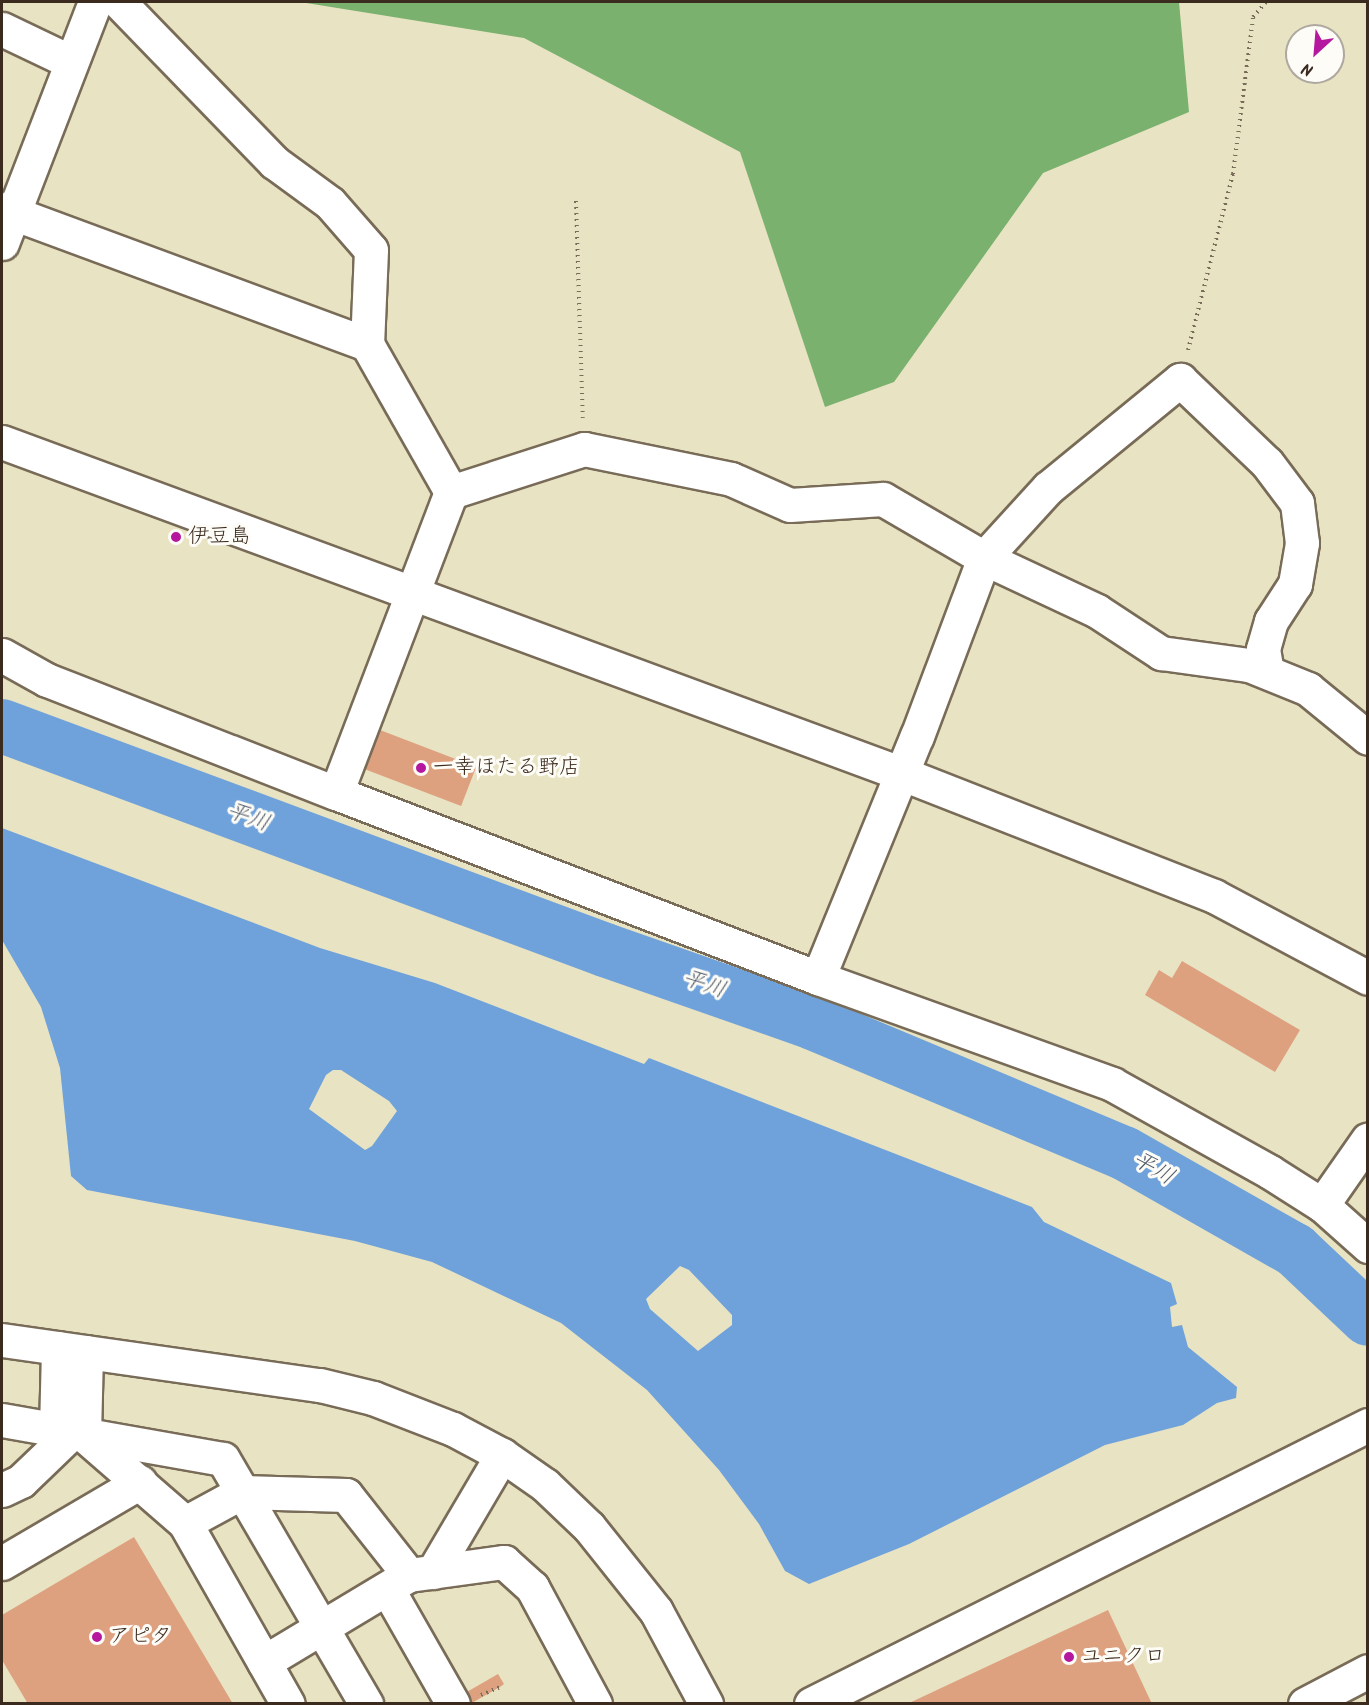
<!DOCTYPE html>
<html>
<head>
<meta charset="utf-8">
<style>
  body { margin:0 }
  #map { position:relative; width:1369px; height:1705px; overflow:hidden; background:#e8e3c2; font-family:Kalam,"Klee One",sans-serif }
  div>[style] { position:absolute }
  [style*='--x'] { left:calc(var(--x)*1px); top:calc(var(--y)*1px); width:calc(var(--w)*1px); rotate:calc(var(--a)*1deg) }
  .forest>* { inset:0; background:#7ab16e }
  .water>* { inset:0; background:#6fa2db }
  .river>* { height:54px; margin:-27px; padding:0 27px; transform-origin:27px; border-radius:27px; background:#6fa2db }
  .building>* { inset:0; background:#dea180; transform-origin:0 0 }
  .path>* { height:4px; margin-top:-2px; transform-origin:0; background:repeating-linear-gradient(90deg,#786b57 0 1.5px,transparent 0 6px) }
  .roads { filter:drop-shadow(2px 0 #786b57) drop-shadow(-2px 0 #786b57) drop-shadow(0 2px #786b57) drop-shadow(0 -2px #786b57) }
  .minor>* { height:33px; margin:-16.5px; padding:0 16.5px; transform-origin:16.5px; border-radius:16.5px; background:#fff }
  .dots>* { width:16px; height:16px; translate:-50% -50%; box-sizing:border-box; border:3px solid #fdfcf7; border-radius:50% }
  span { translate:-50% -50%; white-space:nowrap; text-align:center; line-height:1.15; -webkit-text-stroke:6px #fdfcf7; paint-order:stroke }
  .poi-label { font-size:21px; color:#3b2a1e }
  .left { translate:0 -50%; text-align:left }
  .water-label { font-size:22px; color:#505a6a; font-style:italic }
  .frame { position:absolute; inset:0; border:3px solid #3b2a1e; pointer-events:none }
  .north { position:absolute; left:1285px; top:24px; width:60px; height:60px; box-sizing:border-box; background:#fdfcf7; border:2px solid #afa8a0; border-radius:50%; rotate:206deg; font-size:16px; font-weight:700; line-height:24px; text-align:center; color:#3b2a1e }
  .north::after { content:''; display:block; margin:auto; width:21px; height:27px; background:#b5179e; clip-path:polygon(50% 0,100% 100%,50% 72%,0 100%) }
</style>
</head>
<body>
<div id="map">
  <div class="forest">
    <i style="clip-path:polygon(300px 2px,1179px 2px,1189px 112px,1043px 173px,894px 382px,825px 407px,740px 152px,524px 38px)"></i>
  </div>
  <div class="water">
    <i style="clip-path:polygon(evenodd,2px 828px,320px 948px,435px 983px,644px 1064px,649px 1058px,1032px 1207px,1044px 1222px,1171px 1283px,1177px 1304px,1170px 1307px,1172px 1327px,1182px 1325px,1188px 1347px,1237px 1387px,1236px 1398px,1217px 1403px,1183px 1425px,1105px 1445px,909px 1544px,809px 1584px,785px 1571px,759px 1524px,719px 1470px,647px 1390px,561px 1323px,432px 1262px,355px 1241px,87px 1190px,71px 1176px,60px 1068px,41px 1007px,2px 940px,2px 828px,333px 1070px,341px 1070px,389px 1101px,397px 1111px,372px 1146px,365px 1150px,309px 1109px,326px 1075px,333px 1070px,2px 828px,680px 1266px,689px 1270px,732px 1315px,732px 1325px,698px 1351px,650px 1309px,646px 1299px,680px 1266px)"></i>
  </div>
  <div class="river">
    <i style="--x:2;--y:726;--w:643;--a:20.38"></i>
    <i style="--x:605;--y:950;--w:220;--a:19.3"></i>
    <i style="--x:813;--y:1023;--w:337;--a:22.7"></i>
    <i style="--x:1124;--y:1153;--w:197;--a:29.6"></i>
    <i style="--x:1295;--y:1250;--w:100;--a:43.4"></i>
  </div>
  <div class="building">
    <i style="left:380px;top:730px;width:103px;height:42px;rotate:21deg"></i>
    <i style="clip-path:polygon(1182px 961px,1300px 1030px,1275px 1072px,1145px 995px,1159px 970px,1172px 978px)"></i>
    <i style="clip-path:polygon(134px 1537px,233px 1704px,28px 1704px,2px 1660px,2px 1615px)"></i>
    <i style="clip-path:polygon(1108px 1610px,1152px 1704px,907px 1704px)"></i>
    <i style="clip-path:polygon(498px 1674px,504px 1684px,500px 1687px,470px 1704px,446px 1704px)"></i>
  </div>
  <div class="path">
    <i style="--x:576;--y:201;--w:217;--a:88.2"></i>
    <i style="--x:1188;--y:350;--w:182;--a:-75.7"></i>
    <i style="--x:1233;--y:174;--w:158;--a:-82.7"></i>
    <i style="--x:1253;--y:17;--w:20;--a:-49"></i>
    <i style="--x:481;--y:1695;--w:21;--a:-23"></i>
  </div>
  <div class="roads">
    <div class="minor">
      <i style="--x:119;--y:2;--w:223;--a:45.9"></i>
      <i style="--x:274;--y:162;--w:69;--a:36.2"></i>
      <i style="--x:330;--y:203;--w:62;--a:48.9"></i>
      <i style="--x:371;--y:250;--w:94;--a:92.4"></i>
      <i style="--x:367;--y:344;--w:170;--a:60.4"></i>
      <i style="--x:2;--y:29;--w:76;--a:25.6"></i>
      <i style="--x:2;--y:209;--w:389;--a:20.3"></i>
      <i style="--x:2;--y:243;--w:258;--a:-68.9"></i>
      <i style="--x:2;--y:442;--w:957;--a:20.23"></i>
      <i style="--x:900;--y:773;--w:337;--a:21.4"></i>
      <i style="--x:1214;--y:896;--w:174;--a:28"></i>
      <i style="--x:451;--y:492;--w:140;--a:-17.9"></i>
      <i style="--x:584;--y:449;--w:150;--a:11.5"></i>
      <i style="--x:731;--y:479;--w:64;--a:23.8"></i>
      <i style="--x:790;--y:505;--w:93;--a:-3.7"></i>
      <i style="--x:883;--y:499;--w:117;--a:30.3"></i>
      <i style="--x:984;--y:558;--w:125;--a:25.1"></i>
      <i style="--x:1097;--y:611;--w:77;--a:33.3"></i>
      <i style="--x:1161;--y:653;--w:89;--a:7.8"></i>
      <i style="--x:1249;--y:665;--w:64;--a:22.1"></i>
      <i style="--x:1308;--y:689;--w:77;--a:39.2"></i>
      <i style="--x:2;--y:655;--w:51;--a:29.1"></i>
      <i style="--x:47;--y:680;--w:310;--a:21.4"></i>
      <i style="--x:336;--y:793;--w:516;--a:21"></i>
      <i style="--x:818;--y:978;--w:313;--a:19.8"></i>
      <i style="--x:1112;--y:1084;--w:181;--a:29.1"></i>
      <i style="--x:1270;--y:1172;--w:62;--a:32.4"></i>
      <i style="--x:1322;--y:1205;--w:62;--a:41.7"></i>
      <i style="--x:336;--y:793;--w:322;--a:-69.1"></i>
      <i style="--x:818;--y:978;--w:261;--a:-67.8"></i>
      <i style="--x:917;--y:736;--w:190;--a:-69.4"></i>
      <i style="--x:984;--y:558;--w:95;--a:-47.6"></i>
      <i style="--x:1048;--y:488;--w:171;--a:-39.3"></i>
      <i style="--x:1180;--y:380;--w:120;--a:43.7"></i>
      <i style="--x:1267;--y:463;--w:50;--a:53.1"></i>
      <i style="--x:1297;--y:503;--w:40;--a:82.9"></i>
      <i style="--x:1302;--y:543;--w:42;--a:99.7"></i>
      <i style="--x:1295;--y:584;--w:44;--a:123"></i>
      <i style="--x:1271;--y:621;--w:29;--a:106"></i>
      <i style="--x:1263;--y:649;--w:22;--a:80"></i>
      <i style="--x:1322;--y:1205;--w:80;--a:-55.1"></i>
      <i style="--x:2;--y:1340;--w:321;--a:8.1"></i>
      <i style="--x:320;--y:1385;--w:55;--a:13.8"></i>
      <i style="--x:373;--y:1398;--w:86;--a:21.2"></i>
      <i style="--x:453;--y:1429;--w:55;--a:28"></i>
      <i style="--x:502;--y:1455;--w:52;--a:34.9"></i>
      <i style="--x:545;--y:1485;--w:61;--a:43.7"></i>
      <i style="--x:589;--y:1527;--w:107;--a:51.4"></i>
      <i style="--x:656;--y:1611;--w:106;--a:61.7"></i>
      <i style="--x:2;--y:1420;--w:224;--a:10"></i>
      <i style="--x:223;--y:1459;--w:284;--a:59.7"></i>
      <i style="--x:56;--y:1431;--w:83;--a:-88.6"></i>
      <i style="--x:84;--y:1435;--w:83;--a:-88.6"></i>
      <i style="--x:85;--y:1436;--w:133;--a:41"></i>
      <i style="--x:185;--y:1523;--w:208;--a:60.4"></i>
      <i style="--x:2;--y:1490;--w:21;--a:-25"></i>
      <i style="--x:21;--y:1481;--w:68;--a:-43.8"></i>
      <i style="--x:185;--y:1523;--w:65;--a:-28.5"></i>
      <i style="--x:242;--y:1492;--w:104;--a:1.7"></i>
      <i style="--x:346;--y:1495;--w:102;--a:51.8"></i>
      <i style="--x:2;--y:1563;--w:160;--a:-30.4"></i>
      <i style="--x:433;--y:1572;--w:136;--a:-59.5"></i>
      <i style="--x:388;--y:1590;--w:131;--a:60.3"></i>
      <i style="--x:264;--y:1662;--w:169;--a:-31"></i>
      <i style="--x:409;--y:1575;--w:96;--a:-7.8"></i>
      <i style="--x:504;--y:1562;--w:38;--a:42"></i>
      <i style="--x:532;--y:1587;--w:133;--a:61.7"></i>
      <i style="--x:811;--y:1704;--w:623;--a:-26.61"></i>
      <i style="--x:1305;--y:1704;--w:71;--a:-27.6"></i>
    </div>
  </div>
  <div class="dots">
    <i style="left:176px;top:537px;background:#b5179e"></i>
    <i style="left:421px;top:768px;background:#b5179e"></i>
    <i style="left:97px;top:1637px;background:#b5179e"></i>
    <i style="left:1069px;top:1657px;background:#b5179e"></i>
  </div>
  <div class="poi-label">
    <span class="left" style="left:188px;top:537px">伊豆島</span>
    <span class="left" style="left:433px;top:768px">一幸ほたる野店</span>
    <span class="left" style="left:109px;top:1637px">アピタ</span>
    <span class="left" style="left:1081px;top:1657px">ユニクロ</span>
  </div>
  <div class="water-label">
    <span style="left:248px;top:818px;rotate:20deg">平川</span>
    <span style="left:704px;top:985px;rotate:19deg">平川</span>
    <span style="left:1153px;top:1169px;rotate:30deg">平川</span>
  </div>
  <div class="frame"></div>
  <div class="north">N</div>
</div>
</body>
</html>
